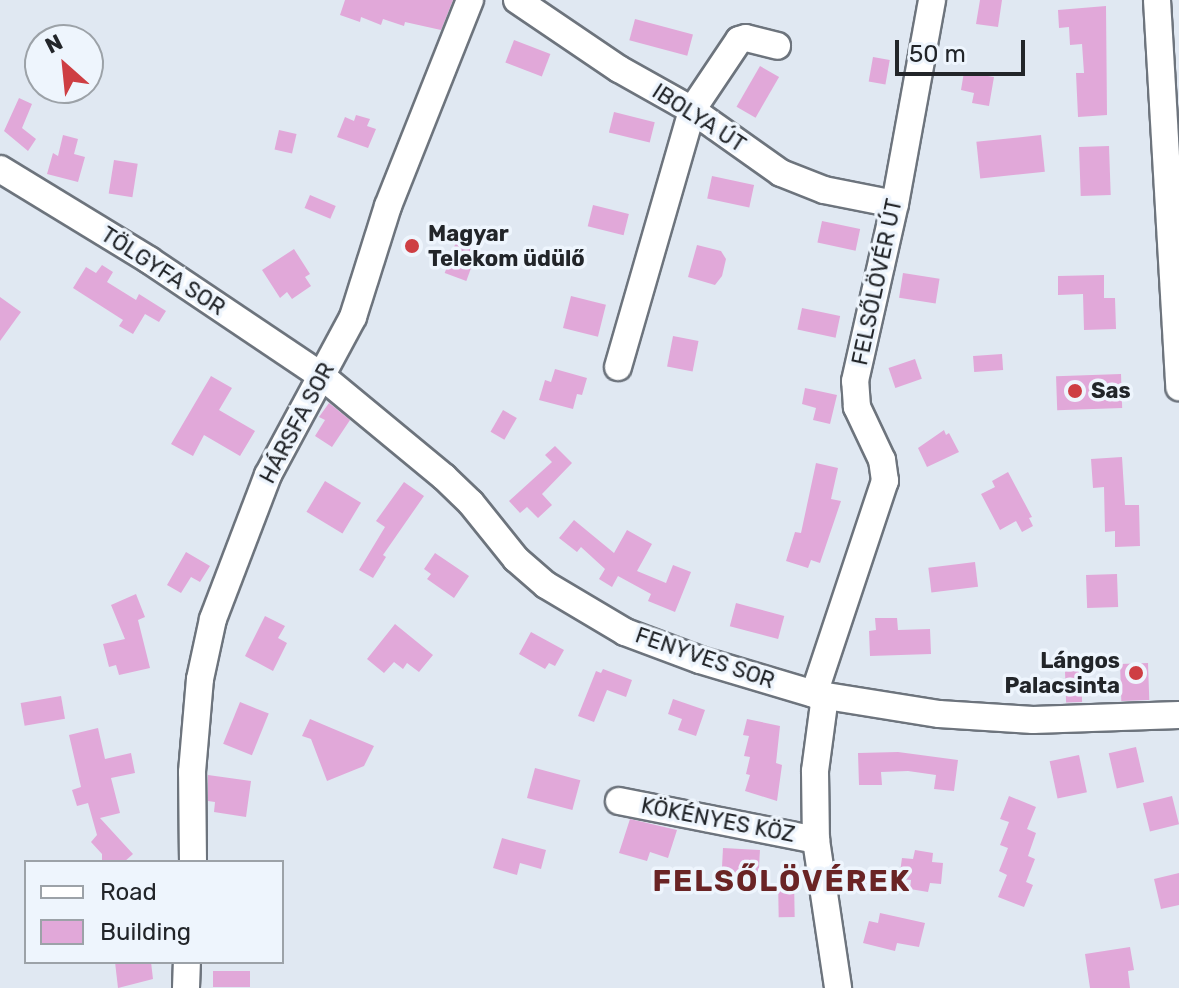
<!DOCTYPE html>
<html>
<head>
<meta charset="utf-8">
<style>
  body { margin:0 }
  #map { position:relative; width:1179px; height:988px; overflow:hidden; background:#e0e8f2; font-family:Rubik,sans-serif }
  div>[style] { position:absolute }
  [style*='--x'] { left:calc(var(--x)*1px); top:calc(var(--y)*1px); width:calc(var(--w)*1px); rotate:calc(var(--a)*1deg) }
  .building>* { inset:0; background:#e1a8d9; transform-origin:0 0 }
  .roads { filter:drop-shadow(2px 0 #6d747d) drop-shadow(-2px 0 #6d747d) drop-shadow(0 2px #6d747d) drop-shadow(0 -2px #6d747d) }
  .minor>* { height:26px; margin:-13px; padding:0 13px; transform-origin:13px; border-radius:13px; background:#fff }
  .dots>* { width:22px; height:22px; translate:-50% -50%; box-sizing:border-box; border:4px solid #eef5fd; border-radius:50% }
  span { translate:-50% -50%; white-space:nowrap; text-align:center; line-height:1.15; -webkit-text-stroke:7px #eef5fd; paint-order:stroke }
  .street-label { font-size:22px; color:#222529 }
  .poi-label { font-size:22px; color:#222529; font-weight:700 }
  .left { translate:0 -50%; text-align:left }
  .right { translate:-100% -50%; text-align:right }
  .district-label { font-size:30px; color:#6a2425; font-weight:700; letter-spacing:2px }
  .legend { position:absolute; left:24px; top:860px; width:260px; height:104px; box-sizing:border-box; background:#eef5fd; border:2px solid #9ca2a8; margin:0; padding:10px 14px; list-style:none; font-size:24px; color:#222529 }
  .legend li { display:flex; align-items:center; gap:16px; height:40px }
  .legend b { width:40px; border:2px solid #9ca2a8 }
  .north { position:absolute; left:24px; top:24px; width:80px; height:80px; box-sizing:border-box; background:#eef5fd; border:2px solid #9ca2a8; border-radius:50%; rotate:333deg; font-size:22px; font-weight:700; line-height:32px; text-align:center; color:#222529 }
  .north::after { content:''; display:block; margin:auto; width:28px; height:36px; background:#ce3e43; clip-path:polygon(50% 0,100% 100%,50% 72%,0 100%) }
  .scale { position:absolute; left:895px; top:40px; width:130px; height:36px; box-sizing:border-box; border:4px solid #222529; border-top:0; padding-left:10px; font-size:24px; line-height:28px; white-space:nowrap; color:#222529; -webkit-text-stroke:6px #eef5fd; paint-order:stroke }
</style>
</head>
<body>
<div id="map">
  <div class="building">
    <i style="clip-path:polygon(345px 0,453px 0,441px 30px,405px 22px,404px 26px,383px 19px,381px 25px,361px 17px,360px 22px,340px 15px)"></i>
    <i style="clip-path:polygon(980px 0,1002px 0,998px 27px,976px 24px)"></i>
    <i style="clip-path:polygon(1106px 6px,1107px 115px,1078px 117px,1076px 73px,1084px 73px,1082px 44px,1070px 45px,1069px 27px,1059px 28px,1058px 10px)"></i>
    <i style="left:635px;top:19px;width:60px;height:22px;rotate:15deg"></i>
    <i style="left:514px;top:40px;width:39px;height:24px;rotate:21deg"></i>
    <i style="left:873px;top:57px;width:17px;height:25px;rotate:10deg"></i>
    <i style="left:760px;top:66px;width:22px;height:47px;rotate:30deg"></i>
    <i style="clip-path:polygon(964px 72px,994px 77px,989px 106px,972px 103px,974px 93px,961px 90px)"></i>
    <i style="clip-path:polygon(19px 98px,32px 104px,22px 128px,36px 139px,28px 151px,4px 131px)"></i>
    <i style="left:614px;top:112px;width:42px;height:21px;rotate:14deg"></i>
    <i style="clip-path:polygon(356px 115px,370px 119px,367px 126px,376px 129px,368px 148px,337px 137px,345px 117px,354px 121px)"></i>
    <i style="left:279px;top:130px;width:18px;height:20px;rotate:13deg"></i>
    <i style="clip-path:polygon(63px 135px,78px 139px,74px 154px,85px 157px,78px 182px,47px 174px,53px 153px,58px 156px)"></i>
    <i style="left:1041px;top:135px;width:37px;height:65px;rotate:84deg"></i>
    <i style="left:1109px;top:146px;width:49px;height:30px;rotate:88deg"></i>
    <i style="left:114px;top:160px;width:24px;height:34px;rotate:9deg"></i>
    <i style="left:712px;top:176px;width:43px;height:23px;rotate:12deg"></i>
    <i style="left:310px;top:195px;width:28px;height:14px;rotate:23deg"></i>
    <i style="left:593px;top:205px;width:37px;height:22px;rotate:14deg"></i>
    <i style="left:822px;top:221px;width:39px;height:22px;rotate:12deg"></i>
    <i style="left:456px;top:242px;width:23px;height:33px;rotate:20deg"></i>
    <i style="clip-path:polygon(697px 245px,721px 251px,726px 259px,722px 276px,715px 285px,688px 277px)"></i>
    <i style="clip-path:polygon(294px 249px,310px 274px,305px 277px,311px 286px,292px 299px,287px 292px,280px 298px,262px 270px)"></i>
    <i style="clip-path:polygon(102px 265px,113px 272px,107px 282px,136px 300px,139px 294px,166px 311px,159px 322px,145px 314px,133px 334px,119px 326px,123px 320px,73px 288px,86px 267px,96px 273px)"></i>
    <i style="left:903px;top:273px;width:37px;height:25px;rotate:9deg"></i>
    <i style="clip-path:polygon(1104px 275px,1104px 298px,1115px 298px,1116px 329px,1084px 330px,1083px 294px,1058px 295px,1058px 276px)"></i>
    <i style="left:571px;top:296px;width:36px;height:33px;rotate:14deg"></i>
    <i style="clip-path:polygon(0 297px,21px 312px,0 341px)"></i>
    <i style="left:802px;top:308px;width:39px;height:22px;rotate:12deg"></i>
    <i style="left:673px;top:336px;width:26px;height:31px;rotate:11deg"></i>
    <i style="left:1002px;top:354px;width:16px;height:29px;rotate:86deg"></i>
    <i style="left:915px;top:359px;width:21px;height:28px;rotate:71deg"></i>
    <i style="clip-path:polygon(555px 369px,587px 378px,582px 395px,577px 394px,573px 409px,539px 400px,545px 380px,551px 382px)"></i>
    <i style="left:1121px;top:374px;width:34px;height:65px;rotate:88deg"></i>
    <i style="clip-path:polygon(211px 376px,232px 388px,219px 410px,255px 431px,240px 456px,204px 435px,193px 456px,171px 444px)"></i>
    <i style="clip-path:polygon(805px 388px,837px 395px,830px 424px,813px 420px,816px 408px,802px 404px)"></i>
    <i style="clip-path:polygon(329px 403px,350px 420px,332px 447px,315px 436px,325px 420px,319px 417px)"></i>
    <i style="left:503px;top:410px;width:16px;height:25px;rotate:30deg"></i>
    <i style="clip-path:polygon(944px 430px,946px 435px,949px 433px,959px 452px,927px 467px,918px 448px)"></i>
    <i style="clip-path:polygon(555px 446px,572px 463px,542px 494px,552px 505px,538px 518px,527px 507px,520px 513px,509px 501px,552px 462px,545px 455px)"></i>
    <i style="clip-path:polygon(1122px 457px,1125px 505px,1139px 505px,1140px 546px,1115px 547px,1115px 531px,1105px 532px,1104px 487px,1093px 488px,1091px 459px)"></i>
    <i style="clip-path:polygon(816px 463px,838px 468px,831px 499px,841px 501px,820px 563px,811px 560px,808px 568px,786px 561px,795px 532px,801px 533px)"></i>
    <i style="clip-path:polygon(1008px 472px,1032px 517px,1029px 518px,1033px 526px,1022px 532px,1016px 521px,1000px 530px,981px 494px,995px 487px,992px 481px)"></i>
    <i style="left:325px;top:481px;width:42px;height:36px;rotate:31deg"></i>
    <i style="clip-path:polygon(404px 482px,424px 496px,383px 555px,386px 557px,373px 578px,359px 570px,385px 527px,376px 521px)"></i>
    <i style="clip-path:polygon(574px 520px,614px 553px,627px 530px,652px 544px,637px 571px,666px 583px,673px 565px,691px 572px,675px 612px,648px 601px,651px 594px,618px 576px,612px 587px,599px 579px,605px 569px,581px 547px,577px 552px,559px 538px)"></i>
    <i style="clip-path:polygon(186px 552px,210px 566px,200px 582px,191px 577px,181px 593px,167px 585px)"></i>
    <i style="clip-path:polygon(435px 553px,469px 576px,454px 598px,427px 579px,431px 574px,424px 569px)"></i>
    <i style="left:975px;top:562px;width:25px;height:47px;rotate:83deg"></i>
    <i style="left:1117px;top:574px;width:33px;height:31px;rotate:88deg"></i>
    <i style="clip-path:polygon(136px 594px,145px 617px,138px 620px,150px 668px,119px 675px,116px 665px,109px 667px,103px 644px,125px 639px,111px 605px)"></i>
    <i style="left:736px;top:603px;width:50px;height:24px;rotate:15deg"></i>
    <i style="clip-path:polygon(265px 616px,285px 626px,278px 638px,287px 643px,273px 671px,245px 656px)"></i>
    <i style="clip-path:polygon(875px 618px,897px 618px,898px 630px,930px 629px,931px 654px,870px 656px,869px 631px,876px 630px)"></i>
    <i style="clip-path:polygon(395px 624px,433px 655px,419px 672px,407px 663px,403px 669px,394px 662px,384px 673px,367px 659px)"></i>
    <i style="clip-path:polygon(531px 632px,564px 650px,555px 666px,549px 663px,545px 669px,519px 654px)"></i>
    <i style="left:1148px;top:663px;width:37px;height:28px;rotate:88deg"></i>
    <i style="clip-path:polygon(603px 669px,632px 680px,626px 697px,607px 690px,594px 722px,578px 716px,596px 671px,601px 673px)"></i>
    <i style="left:1081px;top:671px;width:31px;height:16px;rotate:88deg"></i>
    <i style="left:61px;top:696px;width:23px;height:41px;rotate:80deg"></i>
    <i style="clip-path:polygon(673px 699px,705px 710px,696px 736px,678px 730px,682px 719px,668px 714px)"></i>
    <i style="left:240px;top:702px;width:31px;height:45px;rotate:22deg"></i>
    <i style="clip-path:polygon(310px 719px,374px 746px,364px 766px,327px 781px,311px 739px,302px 736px)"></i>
    <i style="clip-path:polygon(747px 719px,780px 726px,776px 763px,782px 765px,777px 801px,745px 791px,750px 775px,746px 774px,750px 757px,744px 756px,749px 736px,743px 735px)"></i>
    <i style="clip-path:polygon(98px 728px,105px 759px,131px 753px,135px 773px,111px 778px,120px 813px,100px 818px,133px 854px,124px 862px,102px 862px,102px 854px,91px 842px,97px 835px,88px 803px,77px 806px,72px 790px,81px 787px,69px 735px)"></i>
    <i style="left:1136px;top:747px;width:36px;height:28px;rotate:77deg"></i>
    <i style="clip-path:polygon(898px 752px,958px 760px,954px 791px,934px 789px,936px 775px,908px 771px,881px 772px,882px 785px,859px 785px,858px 753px)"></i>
    <i style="left:1079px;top:755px;width:38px;height:30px;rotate:78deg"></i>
    <i style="left:535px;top:768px;width:47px;height:31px;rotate:15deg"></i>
    <i style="clip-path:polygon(208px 775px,251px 781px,246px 817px,214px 812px,215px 802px,208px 801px)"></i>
    <i style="clip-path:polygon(1009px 796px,1036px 807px,1027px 829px,1036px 833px,1028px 856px,1035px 859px,1026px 882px,1033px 885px,1024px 907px,998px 897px,1007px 875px,999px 871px,1008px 848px,1000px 845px,1009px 822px,1000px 819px)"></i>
    <i style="left:1172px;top:796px;width:29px;height:30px;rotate:76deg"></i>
    <i style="clip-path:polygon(630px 819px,677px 830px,668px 858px,650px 852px,647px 861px,619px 853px)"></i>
    <i style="clip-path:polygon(502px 838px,546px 850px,541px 869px,520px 863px,517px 875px,493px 868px)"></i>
    <i style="left:723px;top:848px;width:37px;height:24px;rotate:3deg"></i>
    <i style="clip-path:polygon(915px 850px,933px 853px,932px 862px,943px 863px,941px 884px,930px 883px,928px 892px,910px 889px,911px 880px,899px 879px,902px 858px,913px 859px)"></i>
    <i style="clip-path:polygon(1179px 873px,1179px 905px,1161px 909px,1154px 879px)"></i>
    <i style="left:794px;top:878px;width:39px;height:16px;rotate:89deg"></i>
    <i style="clip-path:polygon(880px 913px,925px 923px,919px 947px,897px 943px,895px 951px,863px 943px,869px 921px,878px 923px)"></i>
    <i style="clip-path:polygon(1130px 947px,1134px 970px,1128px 971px,1130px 988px,1090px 988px,1085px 954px)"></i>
    <i style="clip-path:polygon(115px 962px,151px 962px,153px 979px,118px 988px)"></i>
    <i style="left:213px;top:971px;width:37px;height:16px"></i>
  </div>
  <div class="roads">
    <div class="minor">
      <i style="--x:517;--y:0;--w:123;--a:34.1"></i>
      <i style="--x:619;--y:69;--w:84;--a:29.3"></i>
      <i style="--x:692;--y:110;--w:109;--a:35.3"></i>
      <i style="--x:781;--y:173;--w:46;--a:21.6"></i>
      <i style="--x:824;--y:190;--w:72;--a:11.2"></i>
      <i style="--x:1157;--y:0;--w:388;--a:86.7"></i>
      <i style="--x:0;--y:169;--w:175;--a:31.4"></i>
      <i style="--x:149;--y:260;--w:210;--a:33.9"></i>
      <i style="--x:323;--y:377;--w:157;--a:39.6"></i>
      <i style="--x:444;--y:477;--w:37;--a:44"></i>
      <i style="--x:471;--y:503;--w:72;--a:51.2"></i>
      <i style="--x:516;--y:559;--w:40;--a:41"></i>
      <i style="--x:546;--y:585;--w:92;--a:30.7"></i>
      <i style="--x:625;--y:632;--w:80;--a:20.5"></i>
      <i style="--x:700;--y:660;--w:119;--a:16.6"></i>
      <i style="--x:814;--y:694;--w:127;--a:9.1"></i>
      <i style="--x:939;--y:714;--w:94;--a:3.7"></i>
      <i style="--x:1033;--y:720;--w:146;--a:-2"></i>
      <i style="--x:618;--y:367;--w:267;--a:-73.9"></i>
      <i style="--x:692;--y:110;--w:84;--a:-56.1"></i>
      <i style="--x:739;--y:40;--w:7;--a:-16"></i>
      <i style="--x:746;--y:38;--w:32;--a:14"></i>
      <i style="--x:814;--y:694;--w:225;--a:-71.6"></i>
      <i style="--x:885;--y:481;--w:21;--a:-98"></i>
      <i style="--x:882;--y:460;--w:59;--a:-115.3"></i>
      <i style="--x:857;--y:407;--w:26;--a:-94"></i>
      <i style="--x:855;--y:381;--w:181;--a:-77.3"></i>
      <i style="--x:895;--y:204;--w:207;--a:-79.7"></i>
      <i style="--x:825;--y:696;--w:76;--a:97.6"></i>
      <i style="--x:815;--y:771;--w:69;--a:89.2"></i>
      <i style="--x:816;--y:840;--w:150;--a:81.5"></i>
      <i style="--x:619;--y:801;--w:201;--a:11.2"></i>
      <i style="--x:193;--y:862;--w:90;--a:-90.6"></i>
      <i style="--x:192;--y:772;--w:93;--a:-85.1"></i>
      <i style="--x:200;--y:679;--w:61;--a:-77.8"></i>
      <i style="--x:213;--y:619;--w:154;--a:-69.1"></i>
      <i style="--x:268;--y:475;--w:179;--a:-61.7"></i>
      <i style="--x:353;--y:317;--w:116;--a:-72.5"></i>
      <i style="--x:388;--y:206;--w:222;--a:-68.3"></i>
      <i style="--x:186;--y:988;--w:26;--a:-88"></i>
    </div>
  </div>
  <div class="dots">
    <i style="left:412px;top:246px;background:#ce3e43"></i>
    <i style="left:1075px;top:391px;background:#ce3e43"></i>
    <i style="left:1136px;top:673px;background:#ce3e43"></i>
  </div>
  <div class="street-label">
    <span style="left:699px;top:118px;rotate:33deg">IBOLYA ÚT</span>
    <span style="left:163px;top:271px;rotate:33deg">TÖLGYFA SOR</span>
    <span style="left:877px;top:282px;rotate:-78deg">FELSŐLÖVÉR ÚT</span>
    <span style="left:297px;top:423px;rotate:-62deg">HÁRSFA SOR</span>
    <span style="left:705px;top:658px;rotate:19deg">FENYVES SOR</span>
    <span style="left:718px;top:820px;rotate:11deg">KÖKÉNYES KÖZ</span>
  </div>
  <div class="poi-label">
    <span class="left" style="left:428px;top:246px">Magyar<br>Telekom üdülő</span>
    <span class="left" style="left:1091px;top:391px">Sas</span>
    <span class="right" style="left:1120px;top:673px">Lángos<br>Palacsinta</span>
  </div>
  <div class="district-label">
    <span style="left:782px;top:881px">FELSŐLÖVÉREK</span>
  </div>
  <ul class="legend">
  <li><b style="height:10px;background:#fff"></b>Road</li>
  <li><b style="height:22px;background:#e1a8d9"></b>Building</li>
  </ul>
  <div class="north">N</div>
  <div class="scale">50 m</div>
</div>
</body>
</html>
